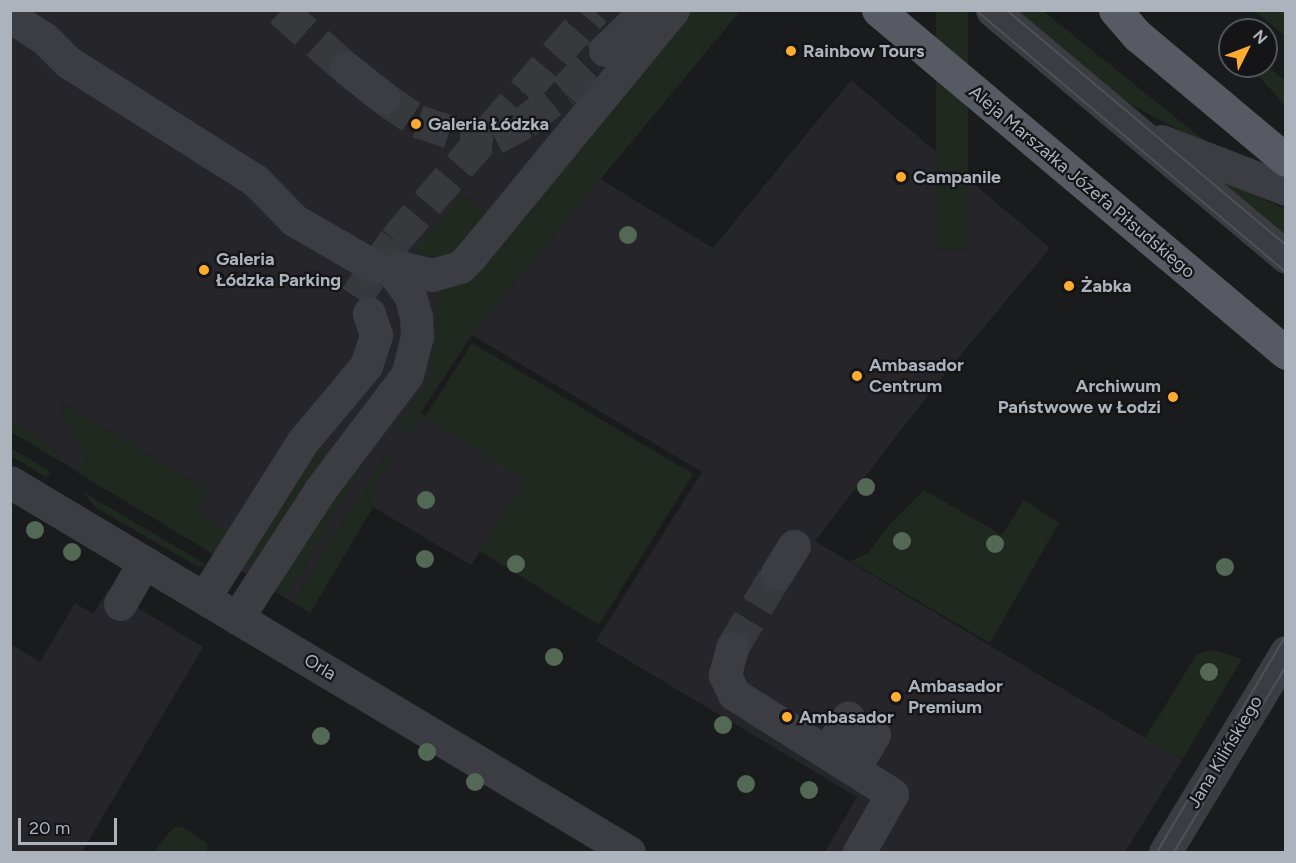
<!DOCTYPE html>
<html>
<head>
<meta charset="utf-8">
<style>
  body { margin:0 }
  #map { position:relative; width:1296px; height:863px; overflow:hidden; background:#1a1b1d; font-family:Figtree,sans-serif }
  div>[style] { position:absolute }
  [style*='--x'] { left:calc(var(--x)*1px); top:calc(var(--y)*1px); width:calc(var(--w)*1px); rotate:calc(var(--a)*1deg) }
  .built>* { inset:0; background:#26262a }
  .green>* { inset:0; background:#202920; transform-origin:0 0 }
  .minor-tunnel>* { height:33px; margin-top:-16.5px; transform-origin:0; background:repeating-linear-gradient(90deg,#37393d 0 33px,transparent 0 49px) }
  .minor>* { height:33px; margin:-16.5px; padding:0 16.5px; transform-origin:16.5px; border-radius:16.5px; background:#3b3d42 }
  .major>* { height:33px; margin:-16.5px; padding:0 16.5px; transform-origin:16.5px; border-radius:16.5px; background:#575a62 }
  .tram>* { height:1.5px; margin:-0.75px; padding:0 0.75px; transform-origin:0.75px; border-radius:0.75px; background:#4e5158 }
  .trees>* { width:18px; height:18px; margin:-9px; border-radius:50%; background:#536955 }
  .dots>* { width:16px; height:16px; translate:-50% -50%; box-sizing:border-box; border:3px solid #151518; border-radius:50% }
  span { translate:-50% -50%; white-space:nowrap; text-align:center; line-height:1.15; -webkit-text-stroke:4.5px #151518; paint-order:stroke }
  .poi-label { font-size:18px; color:#acb3bd; font-weight:700 }
  .left { translate:0 -50%; text-align:left }
  .right { translate:-100% -50%; text-align:right }
  .street-label { font-size:18px; color:#acb3bd }
  .frame { position:absolute; inset:0; border:12px solid #acb3bd; pointer-events:none }
  .north { position:absolute; left:1218px; top:18px; width:60px; height:60px; box-sizing:border-box; background:#151518; border:2px solid #51545a; border-radius:50%; rotate:48deg; font-size:16px; font-weight:700; line-height:24px; text-align:center; color:#acb3bd }
  .north::after { content:''; display:block; margin:auto; width:21px; height:27px; background:#ffad31; clip-path:polygon(50% 0,100% 100%,50% 72%,0 100%) }
  .scale { position:absolute; left:18px; top:818px; width:99px; height:27px; box-sizing:border-box; border:3px solid #acb3bd; border-top:0; padding-left:8px; font-size:18px; line-height:21px; white-space:nowrap; color:#acb3bd; -webkit-text-stroke:4px #151518; paint-order:stroke }
</style>
</head>
<body>
<div id="map">
  <div class="built">
    <i style="clip-path:polygon(10px 11px,740px 11px,600px 179px,713px 248px,851px 80px,1050px 248px,939px 381px,815px 541px,1182px 760px,1125px 852px,825px 852px,857px 797px,596px 641px,702px 472px,472px 335px,420px 413px,526px 481px,471px 565px,373px 507px,310px 613px,11px 431px)"></i>
    <i style="clip-path:polygon(108px 590px,203px 647px,82px 852px,11px 852px,11px 644px,40px 662px,75px 603px,93px 614px)"></i>
  </div>
  <div class="green">
    <i style="clip-path:polygon(686px 11px,740px 11px,471px 335px,407px 434px,398px 428px,429px 378px,437px 333px,436px 282px,416px 249px,462px 194px,507px 231px)"></i>
    <i style="left:936px;top:11px;width:32px;height:239px"></i>
    <i style="clip-path:polygon(1016px 11px,1043px 11px,1215px 149px,1124px 101px)"></i>
    <i style="clip-path:polygon(1255px 11px,1285px 11px,1285px 36px)"></i>
    <i style="clip-path:polygon(1266px 65px,1285px 81px,1285px 105px,1249px 66px)"></i>
    <i style="clip-path:polygon(1207px 171px,1285px 209px,1285px 237px)"></i>
    <i style="clip-path:polygon(472px 343px,693px 474px,599px 625px,480px 551px,526px 481px,425px 417px)"></i>
    <i style="clip-path:polygon(62px 403px,210px 492px,197px 511px,235px 535px,220px 558px,78px 473px,85px 452px,60px 408px)"></i>
    <i style="clip-path:polygon(10px 421px,52px 446px,58px 451px,58px 460px,11px 432px)"></i>
    <i style="clip-path:polygon(322px 443px,326px 449px,255px 568px,240px 559px,300px 457px)"></i>
    <i style="clip-path:polygon(10px 448px,11px 448px,51px 472px,46px 477px,11px 456px)"></i>
    <i style="clip-path:polygon(383px 458px,392px 459px,376px 485px,373px 507px,310px 613px,294px 601px)"></i>
    <i style="clip-path:polygon(366px 461px,286px 597px,268px 587px,354px 467px)"></i>
    <i style="clip-path:polygon(924px 490px,1002px 535px,1024px 500px,1059px 523px,990px 643px,850px 561px,867px 554px,891px 523px)"></i>
    <i style="clip-path:polygon(83px 492px,207px 565px,198px 567px,95px 507px)"></i>
    <i style="clip-path:polygon(1213px 650px,1242px 659px,1182px 760px,1145px 738px,1197px 654px)"></i>
    <i style="clip-path:polygon(174px 827px,182px 827px,207px 843px,207px 852px,154px 852px)"></i>
  </div>
  <div class="minor-tunnel">
    <i style="--x:281;--y:10;--w:87;--a:41.7"></i>
    <i style="--x:384;--y:98;--w:41;--a:34.1"></i>
    <i style="--x:418;--y:121;--w:44;--a:18.4"></i>
    <i style="--x:460;--y:135;--w:35;--a:5"></i>
    <i style="--x:495;--y:138;--w:34;--a:-28"></i>
    <i style="--x:525;--y:122;--w:50;--a:-38.5"></i>
    <i style="--x:564;--y:91;--w:58;--a:-45"></i>
    <i style="--x:356;--y:297;--w:69;--a:-55.6"></i>
    <i style="--x:395;--y:240;--w:304;--a:-49.1"></i>
    <i style="--x:732;--y:648;--w:87;--a:-59"></i>
  </div>
  <div class="minor">
    <i style="--x:992;--y:10;--w:384;--a:40"></i>
    <i style="--x:10;--y:16;--w:42;--a:33.3"></i>
    <i style="--x:45;--y:39;--w:33;--a:45"></i>
    <i style="--x:68;--y:62;--w:221;--a:32.3"></i>
    <i style="--x:255;--y:180;--w:56;--a:45.7"></i>
    <i style="--x:294;--y:220;--w:94;--a:30.1"></i>
    <i style="--x:605;--y:50;--w:57;--a:-44.3"></i>
    <i style="--x:346;--y:68;--w:48;--a:38.3"></i>
    <i style="--x:1161;--y:141;--w:134;--a:21"></i>
    <i style="--x:400;--y:267;--w:33;--a:14"></i>
    <i style="--x:432;--y:275;--w:29;--a:-16"></i>
    <i style="--x:460;--y:267;--w:14;--a:-45"></i>
    <i style="--x:470;--y:257;--w:320;--a:-50.6"></i>
    <i style="--x:10;--y:482;--w:721;--a:30.87"></i>
    <i style="--x:777;--y:573;--w:32;--a:-58"></i>
    <i style="--x:204;--y:598;--w:186;--a:-57.8"></i>
    <i style="--x:303;--y:441;--w:98;--a:-50"></i>
    <i style="--x:366;--y:366;--w:33;--a:-72"></i>
    <i style="--x:376;--y:335;--w:23;--a:-108"></i>
    <i style="--x:120;--y:604;--w:48;--a:-60.3"></i>
    <i style="--x:237;--y:618;--w:153;--a:-57"></i>
    <i style="--x:320;--y:490;--w:144;--a:-52.9"></i>
    <i style="--x:407;--y:375;--w:40;--a:-75.6"></i>
    <i style="--x:417;--y:336;--w:19;--a:-93"></i>
    <i style="--x:416;--y:317;--w:23;--a:-105"></i>
    <i style="--x:410;--y:295;--w:26;--a:-126"></i>
    <i style="--x:732;--y:648;--w:28;--a:105"></i>
    <i style="--x:725;--y:675;--w:21;--a:65"></i>
    <i style="--x:734;--y:694;--w:187;--a:32.3"></i>
    <i style="--x:892;--y:794;--w:67;--a:119.6"></i>
    <i style="--x:828;--y:751;--w:39;--a:-59"></i>
    <i style="--x:854;--y:768;--w:39;--a:-59"></i>
    <i style="--x:1165;--y:852;--w:234;--a:-58.8"></i>
  </div>
  <div class="major">
    <i style="--x:878;--y:10;--w:533;--a:40.05"></i>
    <i style="--x:1115;--y:10;--w:35;--a:49"></i>
    <i style="--x:1138;--y:36;--w:193;--a:40"></i>
  </div>
  <div class="tram">
    <i style="--x:976;--y:10;--w:406;--a:40.2"></i>
    <i style="--x:1007;--y:10;--w:365;--a:40.1"></i>
    <i style="--x:1157;--y:852;--w:252;--a:-59.2"></i>
    <i style="--x:1174;--y:852;--w:217;--a:-58.9"></i>
  </div>
  <div class="trees">
    <i style="left:628px;top:235px"></i>
    <i style="left:866px;top:487px"></i>
    <i style="left:426px;top:500px"></i>
    <i style="left:35px;top:530px"></i>
    <i style="left:902px;top:541px"></i>
    <i style="left:995px;top:544px"></i>
    <i style="left:72px;top:552px"></i>
    <i style="left:425px;top:559px"></i>
    <i style="left:516px;top:564px"></i>
    <i style="left:1225px;top:567px"></i>
    <i style="left:554px;top:657px"></i>
    <i style="left:1209px;top:672px"></i>
    <i style="left:723px;top:725px"></i>
    <i style="left:321px;top:736px"></i>
    <i style="left:427px;top:752px"></i>
    <i style="left:475px;top:782px"></i>
    <i style="left:746px;top:784px"></i>
    <i style="left:809px;top:790px"></i>
  </div>
  <div class="dots">
    <i style="left:791px;top:51px;background:#ffad31"></i>
    <i style="left:416px;top:124px;background:#ffad31"></i>
    <i style="left:901px;top:177px;background:#ffad31"></i>
    <i style="left:204px;top:270px;background:#ffad31"></i>
    <i style="left:1069px;top:286px;background:#ffad31"></i>
    <i style="left:857px;top:376px;background:#ffad31"></i>
    <i style="left:1173px;top:397px;background:#ffad31"></i>
    <i style="left:896px;top:697px;background:#ffad31"></i>
    <i style="left:787px;top:717px;background:#ffad31"></i>
  </div>
  <div class="poi-label">
    <span class="left" style="left:803px;top:51px">Rainbow Tours</span>
    <span class="left" style="left:428px;top:124px">Galeria Łódzka</span>
    <span class="left" style="left:913px;top:177px">Campanile</span>
    <span class="left" style="left:216px;top:270px">Galeria<br>Łódzka Parking</span>
    <span class="left" style="left:1081px;top:286px">Żabka</span>
    <span class="left" style="left:869px;top:376px">Ambasador<br>Centrum</span>
    <span class="right" style="left:1161px;top:397px">Archiwum<br>Państwowe w Łodzi</span>
    <span class="left" style="left:908px;top:697px">Ambasador<br>Premium</span>
    <span class="left" style="left:799px;top:717px">Ambasador</span>
  </div>
  <div class="street-label">
    <span style="left:1082px;top:182px;rotate:40deg">Aleja Marszałka Józefa Piłsudskiego</span>
    <span style="left:320px;top:667px;rotate:31deg">Orla</span>
    <span style="left:1225px;top:752px;rotate:-59deg">Jana Kilińskiego</span>
  </div>
  <div class="frame"></div>
  <div class="north">N</div>
  <div class="scale">20 m</div>
</div>
</body>
</html>
